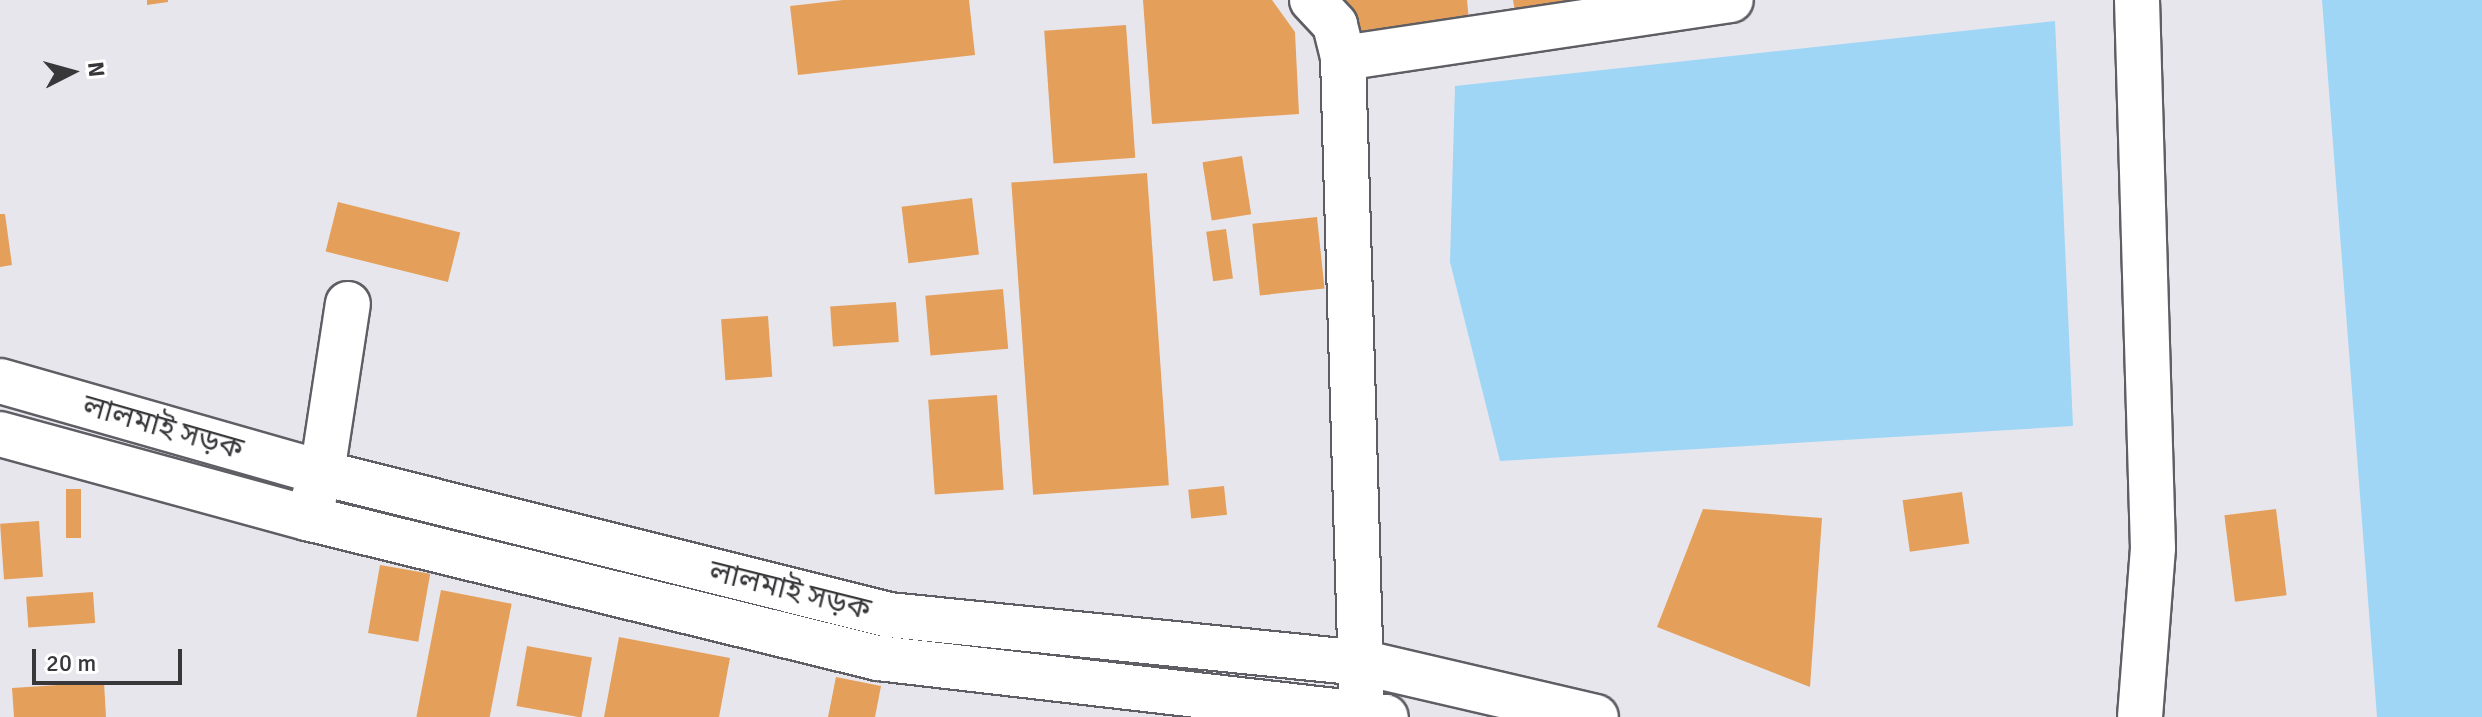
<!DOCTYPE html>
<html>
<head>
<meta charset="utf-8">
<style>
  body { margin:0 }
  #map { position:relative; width:2482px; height:717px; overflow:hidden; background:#e8e6ed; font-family:Signika,"Noto Sans Bengali",sans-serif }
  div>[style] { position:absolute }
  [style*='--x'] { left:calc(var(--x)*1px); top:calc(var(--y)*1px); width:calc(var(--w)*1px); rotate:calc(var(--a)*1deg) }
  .water>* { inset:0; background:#a0d6f5 }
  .building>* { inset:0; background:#e4a05b; transform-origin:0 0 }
  .roads { filter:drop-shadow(2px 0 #5f5e64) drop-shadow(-2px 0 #5f5e64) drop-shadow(0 2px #5f5e64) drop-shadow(0 -2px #5f5e64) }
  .minor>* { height:44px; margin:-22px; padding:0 22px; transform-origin:22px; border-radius:22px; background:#fff }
  .primary>* { height:44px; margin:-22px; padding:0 22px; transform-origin:22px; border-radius:22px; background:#fff }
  span { translate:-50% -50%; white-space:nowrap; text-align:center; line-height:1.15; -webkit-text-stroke:6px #fff; paint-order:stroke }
  .street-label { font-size:30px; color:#38373a }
  .north { position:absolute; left:32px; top:32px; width:80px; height:80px; -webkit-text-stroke:6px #fff; paint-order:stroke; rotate:84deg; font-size:22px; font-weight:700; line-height:32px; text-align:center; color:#38373a }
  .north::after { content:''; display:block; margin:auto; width:28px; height:36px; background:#38373a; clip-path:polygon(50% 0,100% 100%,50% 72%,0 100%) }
  .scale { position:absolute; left:32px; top:649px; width:150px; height:36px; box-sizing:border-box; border:4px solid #38373a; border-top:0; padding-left:10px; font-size:24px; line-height:28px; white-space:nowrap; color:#38373a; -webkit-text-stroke:6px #fff; paint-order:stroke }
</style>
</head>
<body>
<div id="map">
  <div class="water">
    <i style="clip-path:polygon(2322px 0,2482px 0,2482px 717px,2377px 717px)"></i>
    <i style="clip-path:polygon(2055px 21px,2073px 426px,1500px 461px,1450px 262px,1455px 86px)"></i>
  </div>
  <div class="building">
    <i style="clip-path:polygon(147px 0,168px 0,168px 2px,147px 5px)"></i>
    <i style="clip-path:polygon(843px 0,969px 0,975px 55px,798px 75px,790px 6px)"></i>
    <i style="clip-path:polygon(1143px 0,1272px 0,1295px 32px,1299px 114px,1152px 124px)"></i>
    <i style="clip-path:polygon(1343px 0,1467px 0,1469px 21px,1347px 34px)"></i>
    <i style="clip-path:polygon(1513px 0,1592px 0,1515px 12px)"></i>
    <i style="left:1126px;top:25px;width:133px;height:82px;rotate:86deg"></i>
    <i style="left:1242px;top:156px;width:59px;height:40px;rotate:81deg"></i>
    <i style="left:1147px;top:173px;width:313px;height:136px;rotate:86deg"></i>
    <i style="left:972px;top:198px;width:57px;height:71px;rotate:83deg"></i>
    <i style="left:338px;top:202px;width:126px;height:51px;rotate:14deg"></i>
    <i style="clip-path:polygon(0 214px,5px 214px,12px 265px,0 267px)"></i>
    <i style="left:1317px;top:217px;width:72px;height:65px;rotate:84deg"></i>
    <i style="left:1226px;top:229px;width:50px;height:20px;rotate:82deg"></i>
    <i style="left:1003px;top:289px;width:60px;height:78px;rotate:85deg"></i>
    <i style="left:896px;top:302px;width:40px;height:66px;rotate:86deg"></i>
    <i style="left:768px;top:316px;width:61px;height:47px;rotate:86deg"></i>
    <i style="left:997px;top:395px;width:95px;height:69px;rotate:86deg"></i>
    <i style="left:1224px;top:486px;width:29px;height:36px;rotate:84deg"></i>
    <i style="left:66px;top:489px;width:15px;height:49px"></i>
    <i style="left:1962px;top:492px;width:52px;height:60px;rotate:82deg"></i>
    <i style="clip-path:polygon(1703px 509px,1822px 518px,1810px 687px,1657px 627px)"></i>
    <i style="left:2276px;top:509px;width:87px;height:52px;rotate:83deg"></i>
    <i style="left:39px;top:521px;width:56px;height:39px;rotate:86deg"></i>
    <i style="left:380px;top:565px;width:51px;height:69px;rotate:10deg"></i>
    <i style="left:441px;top:590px;width:72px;height:129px;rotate:11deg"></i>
    <i style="left:93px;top:592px;width:31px;height:67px;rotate:86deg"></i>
    <i style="clip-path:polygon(619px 637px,730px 658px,719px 717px,604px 717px)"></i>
    <i style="left:527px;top:646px;width:66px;height:61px;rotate:10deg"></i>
    <i style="clip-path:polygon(836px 677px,881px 686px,875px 717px,828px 717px)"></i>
    <i style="clip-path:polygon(104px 682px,106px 717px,14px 717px,12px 688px)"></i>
  </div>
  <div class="roads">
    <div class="minor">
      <i style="--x:1312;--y:0;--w:34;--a:47"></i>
      <i style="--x:1335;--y:25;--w:34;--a:76"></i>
      <i style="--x:1343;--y:58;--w:656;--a:88.34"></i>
      <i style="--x:2137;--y:0;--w:548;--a:88.33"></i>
      <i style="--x:2153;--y:548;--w:169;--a:94.4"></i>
      <i style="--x:1343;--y:58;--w:392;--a:-8.5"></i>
      <i style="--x:307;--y:518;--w:47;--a:-71.6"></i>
      <i style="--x:322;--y:473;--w:171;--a:-81.3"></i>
    </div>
    <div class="primary">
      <i style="--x:0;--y:381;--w:335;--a:15.9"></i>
      <i style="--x:322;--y:473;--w:585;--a:14.06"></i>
      <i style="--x:889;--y:615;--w:477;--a:5.8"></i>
      <i style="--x:1364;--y:663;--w:238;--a:13.1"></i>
      <i style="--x:0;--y:434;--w:318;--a:15.3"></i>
      <i style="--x:307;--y:518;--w:588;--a:13.78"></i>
      <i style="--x:878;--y:658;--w:511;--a:6.62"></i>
    </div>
  </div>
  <div class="street-label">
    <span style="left:163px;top:428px;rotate:16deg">লালমাই সড়ক</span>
    <span style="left:790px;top:591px;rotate:14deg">লালমাই সড়ক</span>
  </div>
  <div class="north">N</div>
  <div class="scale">20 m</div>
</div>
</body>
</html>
